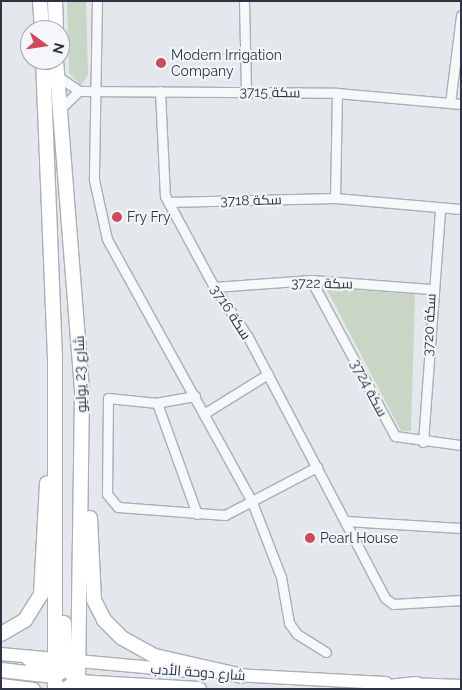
<!DOCTYPE html>
<html>
<head>
<meta charset="utf-8">
<style>
  body { margin:0 }
  #map { position:relative; width:462px; height:690px; overflow:hidden; background:#e4e7ec; font-family:Raleway,Cairo,sans-serif }
  div>[style] { position:absolute }
  [style*='--x'] { left:calc(var(--x)*1px); top:calc(var(--y)*1px); width:calc(var(--w)*1px); rotate:calc(var(--a)*1deg) }
  .green>* { inset:0; background:#c9d6c5 }
  .roads { filter:drop-shadow(1px 0 #a9aeb7) drop-shadow(-1px 0 #a9aeb7) drop-shadow(0 1px #a9aeb7) drop-shadow(0 -1px #a9aeb7) }
  .minor>* { height:9px; margin:-4.5px; padding:0 4.5px; transform-origin:4.5px; border-radius:4.5px; background:#f7f8fa }
  .secondary>* { height:12px; margin:-6px; padding:0 6px; transform-origin:6px; border-radius:6px; background:#fff }
  .primary>* { height:14px; margin:-7px; padding:0 7px; transform-origin:7px; border-radius:7px; background:#fff }
  .dots>* { width:14px; height:14px; translate:-50% -50%; box-sizing:border-box; border:2px solid #f4f6f9; border-radius:50% }
  span { translate:-50% -50%; white-space:nowrap; text-align:center; line-height:1.15; -webkit-text-stroke:4px #f4f6f9; paint-order:stroke }
  .poi-label { font-size:14px; color:#2b3445 }
  .left { translate:0 -50%; text-align:left }
  .street-label { font-size:14px; color:#2b3445 }
  .frame { position:absolute; inset:0; border:2px solid #2b3445; pointer-events:none }
  .north { position:absolute; left:20px; top:20px; width:50px; height:50px; box-sizing:border-box; background:#f4f6f9; border:1px solid #a4a8b1; border-radius:50%; rotate:104deg; font-size:14px; font-weight:700; line-height:20px; text-align:center; color:#2b3445 }
  .north::after { content:''; display:block; margin:auto; width:18px; height:22px; background:#d1495b; clip-path:polygon(50% 0,100% 100%,50% 72%,0 100%) }
</style>
</head>
<body>
<div id="map">
  <div class="green">
    <i style="clip-path:polygon(67px 1px,86px 1px,88px 75px,81px 85px,69px 73px)"></i>
    <i style="clip-path:polygon(326px 288px,415px 294px,411px 431px,401px 431px)"></i>
  </div>
  <div class="roads">
    <div class="minor">
      <i style="--x:97;--y:1;--w:179;--a:91"></i>
      <i style="--x:94;--y:180;--w:60;--a:77.6"></i>
      <i style="--x:107;--y:239;--w:300;--a:61.1"></i>
      <i style="--x:252;--y:502;--w:80;--a:68.9"></i>
      <i style="--x:281;--y:577;--w:47;--a:80.1"></i>
      <i style="--x:289;--y:623;--w:14;--a:54"></i>
      <i style="--x:297;--y:634;--w:34;--a:32"></i>
      <i style="--x:244;--y:1;--w:90;--a:88.7"></i>
      <i style="--x:57;--y:76;--w:27;--a:34"></i>
      <i style="--x:79;--y:91;--w:258;--a:0.4"></i>
      <i style="--x:337;--y:93;--w:124;--a:5.1"></i>
      <i style="--x:160;--y:91;--w:105;--a:87.3"></i>
      <i style="--x:165;--y:196;--w:103;--a:61.7"></i>
      <i style="--x:214;--y:287;--w:60;--a:55.8"></i>
      <i style="--x:248;--y:337;--w:295;--a:62.3"></i>
      <i style="--x:385;--y:598;--w:10;--a:37"></i>
      <i style="--x:393;--y:604;--w:68;--a:-3.4"></i>
      <i style="--x:450;--y:103;--w:88;--a:-82.8"></i>
      <i style="--x:59;--y:110;--w:28;--a:-44"></i>
      <i style="--x:335;--y:198;--w:105;--a:-88.9"></i>
      <i style="--x:168;--y:202;--w:167;--a:-1.4"></i>
      <i style="--x:335;--y:198;--w:126;--a:5"></i>
      <i style="--x:311;--y:280;--w:177;--a:61.7"></i>
      <i style="--x:395;--y:436;--w:67;--a:7.8"></i>
      <i style="--x:214;--y:287;--w:97;--a:-4.1"></i>
      <i style="--x:311;--y:280;--w:120;--a:4.3"></i>
      <i style="--x:195;--y:396;--w:39;--a:170"></i>
      <i style="--x:157;--y:403;--w:118;--a:70.2"></i>
      <i style="--x:157;--y:403;--w:49;--a:-174.2"></i>
      <i style="--x:108;--y:398;--w:96;--a:90.6"></i>
      <i style="--x:107;--y:494;--w:17;--a:50"></i>
      <i style="--x:118;--y:507;--w:107;--a:4.3"></i>
      <i style="--x:225;--y:515;--w:104;--a:-27.6"></i>
      <i style="--x:205;--y:413;--w:74;--a:-31.8"></i>
      <i style="--x:423;--y:442;--w:235;--a:-85.8"></i>
      <i style="--x:346;--y:521;--w:115;--a:3.5"></i>
    </div>
    <div class="secondary">
      <i style="--x:1;--y:654;--w:211;--a:5.2"></i>
      <i style="--x:234;--y:675;--w:152;--a:3"></i>
      <i style="--x:408;--y:684;--w:53;--a:2.2"></i>
      <i style="--x:1;--y:685;--w:33;--a:7"></i>
    </div>
    <div class="primary">
      <i style="--x:40;--y:1;--w:29;--a:86"></i>
      <i style="--x:55;--y:1;--w:29;--a:88"></i>
      <i style="--x:43;--y:60;--w:301;--a:87.7"></i>
      <i style="--x:55;--y:361;--w:328;--a:90"></i>
      <i style="--x:56;--y:60;--w:334;--a:85.5"></i>
      <i style="--x:82;--y:393;--w:296;--a:90.8"></i>
      <i style="--x:90;--y:518;--w:82;--a:87.2"></i>
      <i style="--x:94;--y:600;--w:22;--a:63"></i>
      <i style="--x:104;--y:620;--w:25;--a:45"></i>
      <i style="--x:122;--y:638;--w:38;--a:29"></i>
      <i style="--x:155;--y:656;--w:89;--a:12.9"></i>
      <i style="--x:64;--y:623;--w:45;--a:87.5"></i>
      <i style="--x:66;--y:668;--w:25;--a:48"></i>
      <i style="--x:1;--y:634;--w:28;--a:-30"></i>
      <i style="--x:25;--y:620;--w:31;--a:-58"></i>
      <i style="--x:41;--y:594;--w:111;--a:-86.9"></i>
      <i style="--x:28;--y:658;--w:34;--a:37"></i>
      <i style="--x:1;--y:670;--w:53;--a:6.5"></i>
      <i style="--x:54;--y:676;--w:8;--a:-30"></i>
      <i style="--x:65;--y:689;--w:15;--a:-28"></i>
      <i style="--x:78;--y:682;--w:121;--a:3.3"></i>
      <i style="--x:369;--y:689;--w:48;--a:-5.9"></i>
    </div>
  </div>
  <div class="dots">
    <i style="left:161px;top:63px;background:#d1495b"></i>
    <i style="left:117px;top:217px;background:#d1495b"></i>
    <i style="left:310px;top:538px;background:#d1495b"></i>
  </div>
  <div class="poi-label">
    <span class="left" style="left:171px;top:63px">Modern Irrigation<br>Company</span>
    <span class="left" style="left:127px;top:217px">Fry Fry</span>
    <span class="left" style="left:320px;top:538px">Pearl House</span>
  </div>
  <div class="street-label">
    <span style="left:270px;top:92px;rotate:1deg">سكة 3715</span>
    <span style="left:251px;top:200px;rotate:-1deg">سكة 3718</span>
    <span style="left:322px;top:283px;rotate:1deg">سكة 3722</span>
    <span style="left:231px;top:312px;rotate:57deg">سكة 3716</span>
    <span style="left:429px;top:325px;rotate:-87deg">سكة 3720</span>
    <span style="left:80px;top:374px;rotate:-92deg">شارع 23 يوليو</span>
    <span style="left:369px;top:388px;rotate:62deg">سكة 3724</span>
    <span style="left:198px;top:672px;rotate:4deg">شارع دوحة الأدب</span>
  </div>
  <div class="frame"></div>
  <div class="north">N</div>
</div>
</body>
</html>
